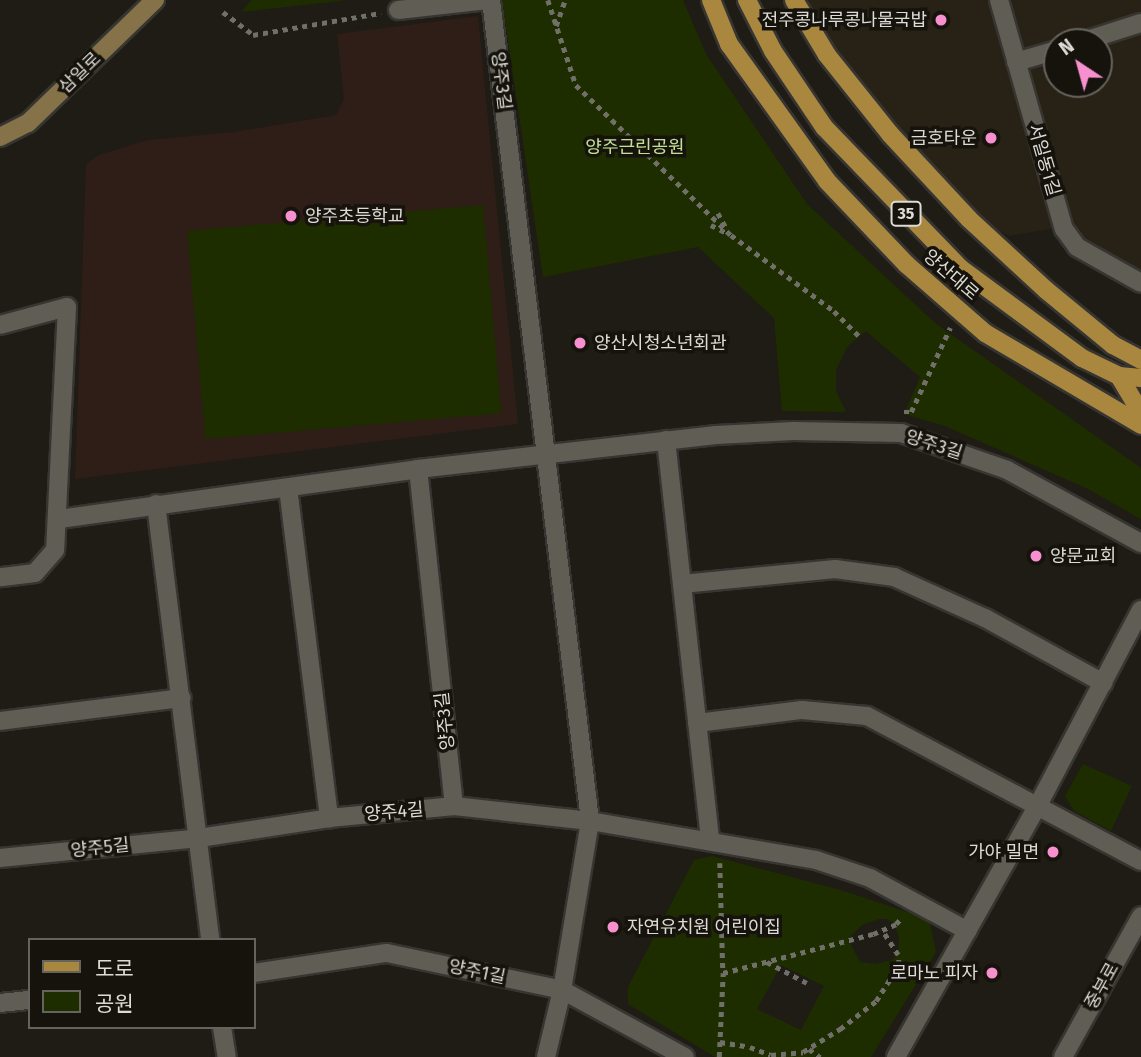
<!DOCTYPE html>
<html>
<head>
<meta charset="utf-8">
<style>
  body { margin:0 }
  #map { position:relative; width:1141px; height:1057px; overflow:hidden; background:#1e1c15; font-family:"Fira Sans","Noto Sans KR",sans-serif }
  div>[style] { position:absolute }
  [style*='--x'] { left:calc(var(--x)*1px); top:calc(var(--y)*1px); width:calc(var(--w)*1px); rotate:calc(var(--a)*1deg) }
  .built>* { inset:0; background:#272215 }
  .education>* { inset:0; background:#2f1e17 }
  .green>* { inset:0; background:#1e2d00; transform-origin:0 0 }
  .path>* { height:4.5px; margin-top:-2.25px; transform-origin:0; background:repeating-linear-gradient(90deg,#716f69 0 5px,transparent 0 10px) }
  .roads { filter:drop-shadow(2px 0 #373531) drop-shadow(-2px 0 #373531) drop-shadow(0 2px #373531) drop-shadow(0 -2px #373531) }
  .minor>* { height:18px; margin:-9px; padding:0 9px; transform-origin:9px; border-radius:9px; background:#605d55 }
  .tertiary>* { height:18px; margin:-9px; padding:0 9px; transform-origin:9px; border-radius:9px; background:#605d55 }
  .secondary>* { height:18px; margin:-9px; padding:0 9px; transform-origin:9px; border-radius:9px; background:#857249 }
  .primary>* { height:18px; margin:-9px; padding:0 9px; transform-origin:9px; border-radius:9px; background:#aa873e }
  .dots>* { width:19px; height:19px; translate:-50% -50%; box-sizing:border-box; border:4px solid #15130c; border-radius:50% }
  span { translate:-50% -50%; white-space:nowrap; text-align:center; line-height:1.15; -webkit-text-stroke:7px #15130c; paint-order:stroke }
  .shield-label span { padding:2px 5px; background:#15130c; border:2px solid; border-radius:5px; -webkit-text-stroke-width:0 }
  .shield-label { font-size:16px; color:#dddbd6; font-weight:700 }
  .poi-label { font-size:18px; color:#dddbd6 }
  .right { translate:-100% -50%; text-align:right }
  .left { translate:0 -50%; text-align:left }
  .street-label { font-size:18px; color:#dddbd6 }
  .park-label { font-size:18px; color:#c3e096 }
  .legend { position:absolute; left:28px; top:938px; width:228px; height:91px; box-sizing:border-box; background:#15130c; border:2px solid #65635d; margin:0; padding:9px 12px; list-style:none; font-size:21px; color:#dddbd6 }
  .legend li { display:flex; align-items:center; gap:14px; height:35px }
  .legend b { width:35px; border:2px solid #65635d }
  .north { position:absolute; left:1043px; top:28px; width:70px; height:70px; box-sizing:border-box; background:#15130c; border:2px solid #65635d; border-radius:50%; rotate:324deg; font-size:19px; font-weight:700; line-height:28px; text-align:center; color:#dddbd6 }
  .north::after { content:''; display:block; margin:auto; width:24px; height:32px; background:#f790ce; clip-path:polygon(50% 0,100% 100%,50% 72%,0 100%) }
</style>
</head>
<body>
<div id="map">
  <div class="built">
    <i style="clip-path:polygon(803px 0,1141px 0,1141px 20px,1072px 42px,1057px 42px,1014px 61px,1055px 228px,1009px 236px,974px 216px,895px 132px,832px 51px)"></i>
    <i style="clip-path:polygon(1141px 31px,1141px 280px,1093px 253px,1069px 224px,1024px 65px,1057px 55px,1057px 84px,1099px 84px,1099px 43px)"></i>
  </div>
  <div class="education">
    <i style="clip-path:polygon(478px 16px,518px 424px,75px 479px,86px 164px,99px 155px,148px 140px,234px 132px,336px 115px,344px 99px,337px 34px)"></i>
  </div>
  <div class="green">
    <i style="clip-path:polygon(252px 0,348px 0,241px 12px)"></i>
    <i style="clip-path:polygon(502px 0,683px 0,706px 54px,807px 204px,935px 323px,1141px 468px,1141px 519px,1086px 488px,945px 426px,904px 414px,920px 377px,866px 331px,847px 347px,836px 370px,836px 391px,846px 412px,782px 411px,774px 318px,698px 247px,543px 277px)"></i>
    <i style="left:483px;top:205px;width:209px;height:297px;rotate:85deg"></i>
    <i style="clip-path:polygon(1083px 764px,1132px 786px,1111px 831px,1074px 811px,1065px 796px)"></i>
    <i style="clip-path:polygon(evenodd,712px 856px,841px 890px,916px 915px,930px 924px,936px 952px,871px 1057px,715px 1057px,628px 1004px,628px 987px,694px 860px,712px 856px,879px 919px,888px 919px,895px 925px,899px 938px,898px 955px,892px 960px,876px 964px,860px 962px,848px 939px,862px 925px,879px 919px,712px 856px,781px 965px,824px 986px,801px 1030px,757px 1009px,781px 965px)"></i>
  </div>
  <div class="path">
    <i style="--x:548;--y:0;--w:89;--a:71.8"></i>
    <i style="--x:576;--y:85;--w:216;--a:44.1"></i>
    <i style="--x:731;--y:235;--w:128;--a:36.4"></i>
    <i style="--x:834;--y:311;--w:37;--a:45"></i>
    <i style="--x:223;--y:12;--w:38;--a:37"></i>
    <i style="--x:253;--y:35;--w:130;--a:-9.8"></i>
    <i style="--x:556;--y:26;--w:28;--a:-71"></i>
    <i style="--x:718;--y:213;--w:18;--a:61"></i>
    <i style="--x:711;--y:225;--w:18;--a:27"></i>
    <i style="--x:904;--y:412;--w:7;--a:0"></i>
    <i style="--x:911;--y:412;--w:93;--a:-65.1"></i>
    <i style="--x:720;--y:863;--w:110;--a:88.4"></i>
    <i style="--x:723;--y:973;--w:155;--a:-14.6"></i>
    <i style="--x:873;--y:934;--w:25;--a:-23"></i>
    <i style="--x:896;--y:924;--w:9;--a:-49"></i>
    <i style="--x:767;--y:962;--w:45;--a:27.7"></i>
    <i style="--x:720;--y:1042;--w:30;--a:9"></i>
    <i style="--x:750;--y:1047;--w:22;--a:21"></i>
    <i style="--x:771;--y:1055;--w:32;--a:-5"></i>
    <i style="--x:803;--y:1052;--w:44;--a:-31.9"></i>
    <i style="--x:840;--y:1029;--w:46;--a:-37.9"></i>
    <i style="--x:876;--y:1001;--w:43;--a:-57.4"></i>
    <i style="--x:899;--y:965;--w:10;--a:-96"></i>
    <i style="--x:898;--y:955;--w:30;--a:-123"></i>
    <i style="--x:809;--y:1049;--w:14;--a:36"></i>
    <i style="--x:719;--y:1057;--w:84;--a:-87.3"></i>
  </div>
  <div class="roads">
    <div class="minor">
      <i style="--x:491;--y:0;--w:827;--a:83.12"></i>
      <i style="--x:590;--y:821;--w:171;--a:99.4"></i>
      <i style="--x:562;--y:990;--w:69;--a:103.4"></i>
      <i style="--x:999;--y:0;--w:238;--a:74.2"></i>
      <i style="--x:1064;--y:229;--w:22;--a:54"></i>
      <i style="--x:1077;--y:247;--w:73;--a:29.4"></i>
      <i style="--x:398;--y:10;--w:90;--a:-6.4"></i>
      <i style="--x:1081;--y:42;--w:63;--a:-17.6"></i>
      <i style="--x:1016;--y:62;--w:43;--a:-16.3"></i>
      <i style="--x:0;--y:325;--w:69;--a:-15"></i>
      <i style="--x:67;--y:307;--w:243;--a:92.8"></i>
      <i style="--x:55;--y:550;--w:30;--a:131"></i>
      <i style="--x:35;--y:573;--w:35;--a:173"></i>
      <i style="--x:666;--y:440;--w:403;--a:83.7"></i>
      <i style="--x:418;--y:469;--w:339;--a:83.9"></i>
      <i style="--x:288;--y:488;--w:333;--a:82.9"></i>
      <i style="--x:156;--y:504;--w:439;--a:82.9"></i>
      <i style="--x:59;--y:519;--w:362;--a:-7.9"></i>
      <i style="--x:418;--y:469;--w:300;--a:-6.5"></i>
      <i style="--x:716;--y:435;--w:77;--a:-3"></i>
      <i style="--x:793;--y:431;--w:108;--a:1.1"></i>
      <i style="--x:901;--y:433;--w:112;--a:19.2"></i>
      <i style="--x:1007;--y:470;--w:153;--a:28.6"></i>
      <i style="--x:682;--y:584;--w:154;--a:-5.6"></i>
      <i style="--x:835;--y:569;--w:60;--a:7.7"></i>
      <i style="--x:894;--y:577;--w:100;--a:24.3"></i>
      <i style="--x:985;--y:618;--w:135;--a:28.8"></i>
      <i style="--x:0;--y:721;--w:183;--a:-7.2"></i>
      <i style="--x:697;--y:723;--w:106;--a:-7.1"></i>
      <i style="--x:802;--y:710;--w:65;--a:5.3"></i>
      <i style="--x:867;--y:716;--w:310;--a:27.9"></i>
      <i style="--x:0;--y:858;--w:200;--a:-5.7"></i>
      <i style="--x:199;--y:838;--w:132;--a:-8.7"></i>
      <i style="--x:329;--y:818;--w:126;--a:-5.5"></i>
      <i style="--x:454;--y:806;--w:137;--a:6.3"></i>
      <i style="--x:590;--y:821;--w:229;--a:9.8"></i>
      <i style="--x:816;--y:860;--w:57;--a:18.4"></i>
      <i style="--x:870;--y:878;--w:111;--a:28.4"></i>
      <i style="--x:254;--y:973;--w:134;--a:-8.6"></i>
      <i style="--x:387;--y:953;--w:179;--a:11.9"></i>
      <i style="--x:562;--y:990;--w:140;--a:28.6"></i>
      <i style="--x:0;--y:1003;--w:30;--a:-6"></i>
      <i style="--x:222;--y:1027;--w:30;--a:81"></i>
      <i style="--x:896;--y:1057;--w:287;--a:-60.6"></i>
      <i style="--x:1037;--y:807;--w:223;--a:-62.2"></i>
    </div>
    <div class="tertiary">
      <i style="--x:1063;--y:1057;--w:161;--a:-61"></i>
    </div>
    <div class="secondary">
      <i style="--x:0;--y:137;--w:31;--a:-27"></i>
      <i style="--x:28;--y:123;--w:177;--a:-44.1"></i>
    </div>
    <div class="primary">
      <i style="--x:711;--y:0;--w:48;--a:67.8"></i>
      <i style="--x:729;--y:44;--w:168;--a:54.4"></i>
      <i style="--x:827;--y:181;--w:115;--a:46.4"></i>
      <i style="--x:906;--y:264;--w:105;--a:41.1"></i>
      <i style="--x:985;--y:333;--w:181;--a:30.5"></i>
      <i style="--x:747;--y:0;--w:57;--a:63"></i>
      <i style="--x:773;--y:51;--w:92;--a:56.1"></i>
      <i style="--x:824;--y:127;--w:196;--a:46"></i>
      <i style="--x:960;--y:268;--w:152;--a:36.4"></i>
      <i style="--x:1082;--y:358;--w:41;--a:25.9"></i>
      <i style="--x:1119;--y:376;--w:22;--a:5"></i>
      <i style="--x:794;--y:0;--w:64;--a:59"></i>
      <i style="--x:827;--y:55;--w:101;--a:51.4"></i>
      <i style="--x:890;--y:134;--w:116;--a:47.1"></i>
      <i style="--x:969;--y:219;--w:105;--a:42.7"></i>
      <i style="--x:1046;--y:290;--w:87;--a:39.4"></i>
      <i style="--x:1113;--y:345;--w:32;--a:28"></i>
      <i style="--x:1119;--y:376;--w:43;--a:59.3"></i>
    </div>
  </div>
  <div class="dots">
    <i style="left:941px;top:20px;background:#f790ce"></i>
    <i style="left:991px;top:138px;background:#f790ce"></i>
    <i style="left:291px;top:216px;background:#f790ce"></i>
    <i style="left:580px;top:343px;background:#f790ce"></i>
    <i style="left:1036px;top:556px;background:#f790ce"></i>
    <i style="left:1053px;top:852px;background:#f790ce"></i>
    <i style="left:613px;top:927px;background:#f790ce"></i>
    <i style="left:992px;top:973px;background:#f790ce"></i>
  </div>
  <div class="shield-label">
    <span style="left:906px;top:214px">35</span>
  </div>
  <div class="poi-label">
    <span class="right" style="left:927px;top:20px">전주콩나루콩나물국밥</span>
    <span class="right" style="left:977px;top:138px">금호타운</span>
    <span class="left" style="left:305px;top:216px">양주초등학교</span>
    <span class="left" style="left:594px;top:343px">양산시청소년회관</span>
    <span class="left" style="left:1050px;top:556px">양문교회</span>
    <span class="right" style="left:1039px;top:852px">가야 밀면</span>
    <span class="left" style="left:627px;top:927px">자연유치원 어린이집</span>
    <span class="right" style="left:978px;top:973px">로마노 피자</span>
  </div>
  <div class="street-label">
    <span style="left:80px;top:73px;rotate:-44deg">삼일로</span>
    <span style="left:501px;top:81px;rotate:83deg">양주3길</span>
    <span style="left:1044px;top:160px;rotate:74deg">서일동1길</span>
    <span style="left:951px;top:275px;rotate:41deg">양산대로</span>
    <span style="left:934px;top:445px;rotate:18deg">양주3길</span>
    <span style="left:445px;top:721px;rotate:-96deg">양주3길</span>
    <span style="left:394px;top:812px;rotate:-5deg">양주4길</span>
    <span style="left:100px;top:848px;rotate:-6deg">양주5길</span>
    <span style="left:477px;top:972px;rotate:12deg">양주1길</span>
    <span style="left:1102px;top:986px;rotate:-61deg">중부로</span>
  </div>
  <div class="park-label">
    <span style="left:635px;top:147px">양주근린공원</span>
  </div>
  <ul class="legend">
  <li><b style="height:9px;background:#aa873e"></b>도로</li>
  <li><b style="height:19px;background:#1e2d00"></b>공원</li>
  </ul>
  <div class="north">N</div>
</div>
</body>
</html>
